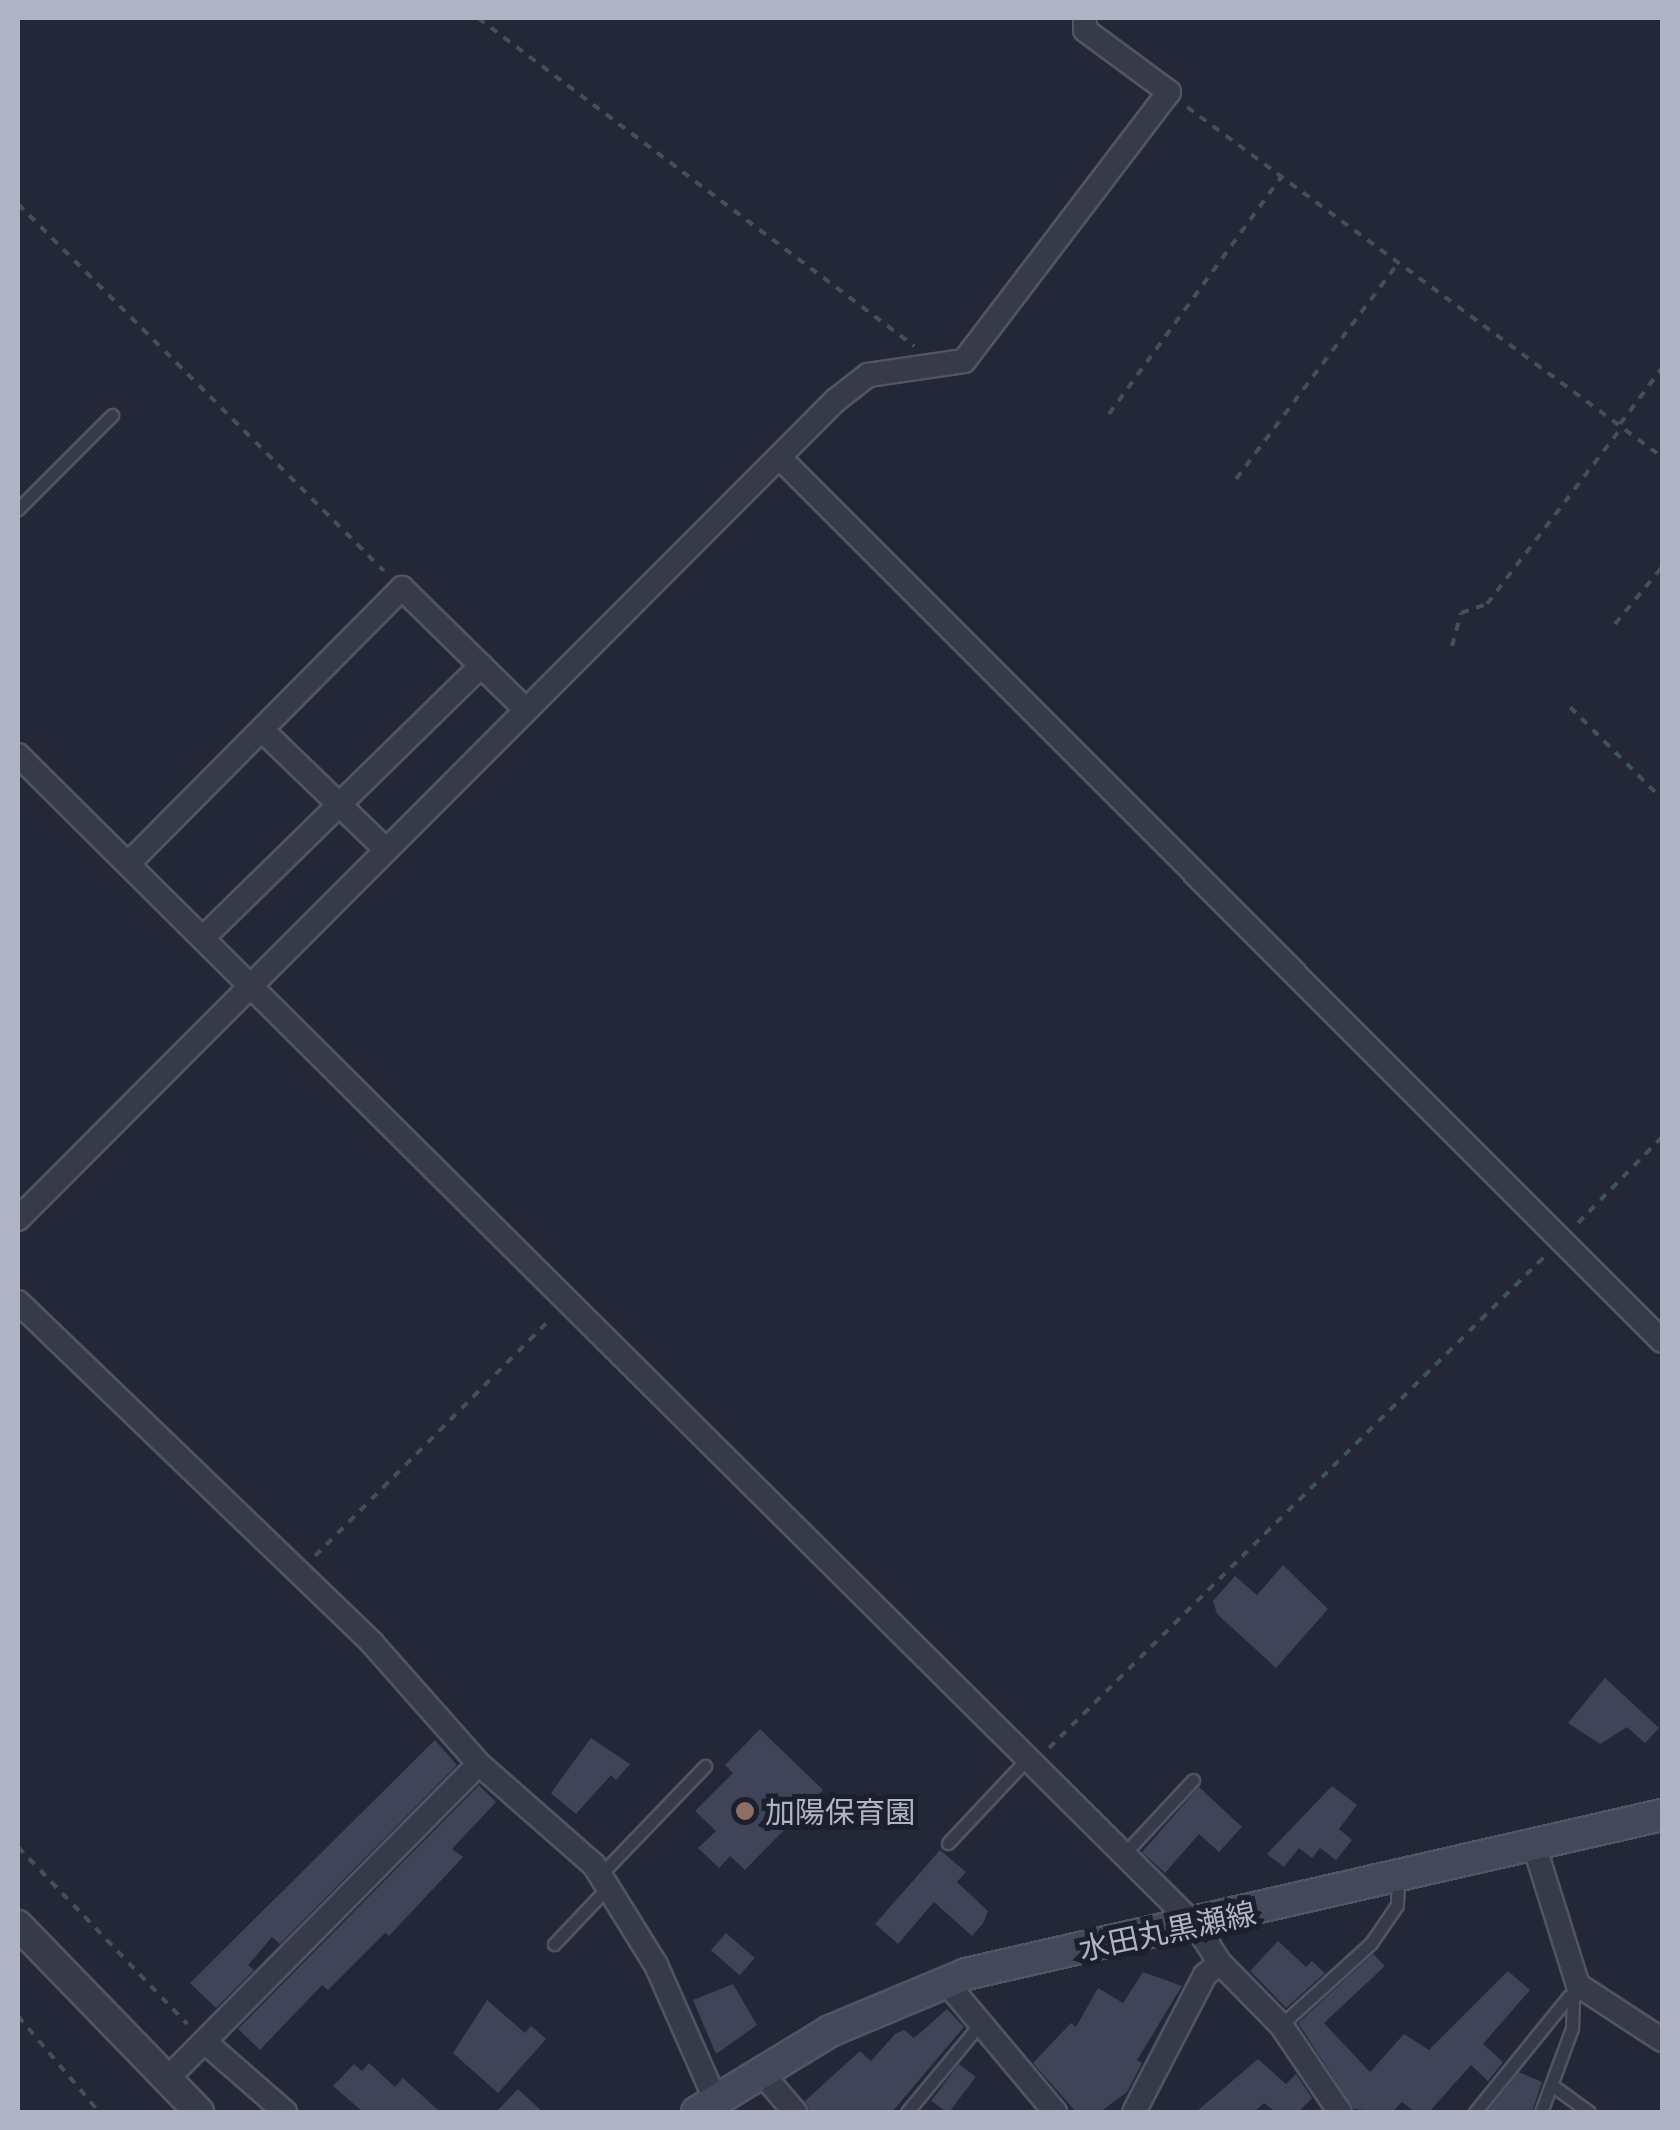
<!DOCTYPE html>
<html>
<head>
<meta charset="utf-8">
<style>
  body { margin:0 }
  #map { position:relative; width:1680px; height:2130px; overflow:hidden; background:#232738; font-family:Lato,"Noto Sans JP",sans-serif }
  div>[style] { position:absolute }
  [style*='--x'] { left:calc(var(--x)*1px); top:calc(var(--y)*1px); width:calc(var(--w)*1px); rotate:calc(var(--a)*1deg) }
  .building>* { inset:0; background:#3f4458; transform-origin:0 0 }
  .path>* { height:4px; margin-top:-2px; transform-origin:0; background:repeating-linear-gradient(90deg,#425057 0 8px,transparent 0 16px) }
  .roads { filter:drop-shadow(2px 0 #515463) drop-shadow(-2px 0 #515463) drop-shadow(0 2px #515463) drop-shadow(0 -2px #515463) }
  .service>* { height:11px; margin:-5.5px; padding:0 5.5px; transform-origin:5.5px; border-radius:5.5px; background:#363a49 }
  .minor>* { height:22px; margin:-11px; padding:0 11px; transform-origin:11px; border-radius:11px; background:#363a49 }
  .tertiary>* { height:28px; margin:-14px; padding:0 14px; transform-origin:14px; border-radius:14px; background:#363a49 }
  .secondary>* { height:30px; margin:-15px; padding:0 15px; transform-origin:15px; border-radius:15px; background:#44485b }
  .dots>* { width:28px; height:28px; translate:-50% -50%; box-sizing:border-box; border:5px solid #1c1f2d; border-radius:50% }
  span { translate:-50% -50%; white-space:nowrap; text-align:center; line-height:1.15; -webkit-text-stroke:10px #1c1f2d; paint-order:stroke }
  .poi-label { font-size:30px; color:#b1b4c5 }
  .left { translate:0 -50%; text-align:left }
  .street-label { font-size:30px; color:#b1b4c5 }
  .frame { position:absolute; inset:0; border:20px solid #b1b4c5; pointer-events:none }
</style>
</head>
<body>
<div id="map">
  <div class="building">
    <i style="clip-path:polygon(1283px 1565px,1328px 1609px,1276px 1668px,1217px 1614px,1213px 1601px,1235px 1576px,1257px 1595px)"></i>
    <i style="clip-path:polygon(1605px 1678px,1659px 1728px,1645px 1743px,1627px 1727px,1600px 1744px,1568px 1723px)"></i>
    <i style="clip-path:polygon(760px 1729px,823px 1790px,745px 1870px,730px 1856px,719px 1868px,698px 1848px,716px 1831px,695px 1811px,733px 1773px,725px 1765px)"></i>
    <i style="clip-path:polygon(591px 1738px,630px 1764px,616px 1780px,611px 1775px,576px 1814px,551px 1793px)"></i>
    <i style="clip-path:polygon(435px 1740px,457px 1765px,280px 1944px,272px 1937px,248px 1965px,254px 1970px,216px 2008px,190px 1983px)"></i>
    <i style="clip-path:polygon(479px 1785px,496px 1802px,452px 1849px,463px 1857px,389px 1936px,385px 1933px,328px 1990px,322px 1985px,260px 2050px,238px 2029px)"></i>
    <i style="clip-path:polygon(1332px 1786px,1357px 1805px,1339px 1829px,1352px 1840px,1336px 1860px,1320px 1848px,1312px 1858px,1299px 1848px,1284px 1867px,1267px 1854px)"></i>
    <i style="clip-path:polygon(1199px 1787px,1242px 1827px,1219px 1852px,1199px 1834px,1165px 1873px,1142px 1852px)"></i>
    <i style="clip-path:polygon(940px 1850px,966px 1872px,957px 1882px,988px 1911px,984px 1922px,972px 1936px,934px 1902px,898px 1944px,875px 1924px)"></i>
    <i style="left:726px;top:1933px;width:38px;height:23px;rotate:41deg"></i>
    <i style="clip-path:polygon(1278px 1941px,1306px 1967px,1312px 1961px,1325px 1973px,1286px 2008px,1250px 1971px)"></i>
    <i style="clip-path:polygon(1373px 1954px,1385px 1966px,1324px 2023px,1370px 2072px,1404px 2034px,1429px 2050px,1508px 1971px,1530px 1990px,1483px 2044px,1503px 2062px,1488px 2081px,1471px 2065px,1429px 2112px,1415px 2112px,1402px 2102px,1392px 2112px,1354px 2109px,1298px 2023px)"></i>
    <i style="clip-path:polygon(1143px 1972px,1182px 1986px,1137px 2060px,1142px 2063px,1127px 2092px,1100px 2112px,1076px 2112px,1033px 2063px,1071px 2023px,1076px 2027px,1098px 1988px,1123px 2003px)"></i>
    <i style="clip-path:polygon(733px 1984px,757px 2025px,716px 2054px,693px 2000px)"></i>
    <i style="clip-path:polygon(487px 2000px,525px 2033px,531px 2026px,546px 2039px,498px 2093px,453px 2053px)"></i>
    <i style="clip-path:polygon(947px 2009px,964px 2027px,892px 2112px,810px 2112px,805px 2101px,860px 2051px,871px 2061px,895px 2034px,904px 2030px,914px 2038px)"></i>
    <i style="clip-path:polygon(1258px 2059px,1286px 2084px,1296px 2074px,1312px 2098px,1298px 2112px,1276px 2112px,1264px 2103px,1254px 2112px,1196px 2112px)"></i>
    <i style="clip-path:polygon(369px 2063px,395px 2087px,403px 2078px,440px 2112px,363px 2112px,333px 2086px,354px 2064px,362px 2071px)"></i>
    <i style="left:959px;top:2064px;width:21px;height:46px;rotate:37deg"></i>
    <i style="clip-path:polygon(1519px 2072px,1542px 2082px,1532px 2112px,1487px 2112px)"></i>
    <i style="clip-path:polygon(518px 2089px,543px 2112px,496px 2112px)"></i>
  </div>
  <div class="path">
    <i style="--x:478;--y:18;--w:546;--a:36.95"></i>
    <i style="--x:1187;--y:107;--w:590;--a:36.38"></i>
    <i style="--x:18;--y:204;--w:518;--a:45.08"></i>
    <i style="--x:1109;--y:414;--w:293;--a:-54"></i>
    <i style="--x:1620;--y:424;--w:70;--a:-53.1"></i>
    <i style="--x:1236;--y:479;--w:270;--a:-53.1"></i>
    <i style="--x:1615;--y:624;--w:74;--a:-50.5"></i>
    <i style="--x:1452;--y:646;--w:34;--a:-75"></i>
    <i style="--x:1461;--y:613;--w:28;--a:-19"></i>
    <i style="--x:1487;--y:604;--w:223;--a:-52.7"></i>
    <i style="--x:1570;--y:707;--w:130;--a:45"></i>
    <i style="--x:1578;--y:1223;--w:120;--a:-45.7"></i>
    <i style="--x:315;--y:1556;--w:335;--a:-45.2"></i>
    <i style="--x:1049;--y:1748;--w:701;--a:-44.77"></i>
    <i style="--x:18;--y:1847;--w:245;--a:46.3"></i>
    <i style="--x:18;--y:2016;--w:126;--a:49.8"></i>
  </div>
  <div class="roads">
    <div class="service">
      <i style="--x:18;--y:509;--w:133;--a:-45"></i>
      <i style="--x:948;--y:1843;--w:115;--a:-46.8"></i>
      <i style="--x:1124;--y:1854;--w:101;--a:-47"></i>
      <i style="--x:601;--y:1874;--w:150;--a:-46.1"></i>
      <i style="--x:554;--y:1944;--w:80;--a:-46.5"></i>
      <i style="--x:1281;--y:2025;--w:122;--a:-42.3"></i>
      <i style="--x:1371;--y:1943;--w:46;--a:-55.6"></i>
      <i style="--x:1397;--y:1905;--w:27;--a:-88"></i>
      <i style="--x:1553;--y:2086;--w:44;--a:35.8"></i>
      <i style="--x:907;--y:2112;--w:114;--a:-50.3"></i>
      <i style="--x:1475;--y:2112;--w:149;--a:-51"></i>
      <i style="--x:1541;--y:2112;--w:90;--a:-69.7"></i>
      <i style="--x:1572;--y:2028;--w:36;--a:-88"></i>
    </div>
    <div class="minor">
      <i style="--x:779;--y:457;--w:1249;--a:45.03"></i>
      <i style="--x:262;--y:730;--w:170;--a:44"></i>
      <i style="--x:18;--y:755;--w:1661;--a:44.83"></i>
      <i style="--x:1196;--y:1926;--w:44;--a:57"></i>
      <i style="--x:1220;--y:1963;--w:87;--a:45.5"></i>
      <i style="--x:1281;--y:2025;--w:105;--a:55.9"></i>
      <i style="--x:130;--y:862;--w:386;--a:-45.2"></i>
      <i style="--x:402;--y:588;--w:171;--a:44.5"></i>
      <i style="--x:204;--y:937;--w:388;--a:-44.4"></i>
      <i style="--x:18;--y:1219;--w:1158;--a:-45.04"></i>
      <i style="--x:836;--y:400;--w:41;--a:-38"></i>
      <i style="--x:868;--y:375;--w:97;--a:-8.3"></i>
      <i style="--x:964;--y:361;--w:338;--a:-52.7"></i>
      <i style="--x:1169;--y:92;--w:104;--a:-143.6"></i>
      <i style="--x:1085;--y:30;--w:12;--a:-90"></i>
      <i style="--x:18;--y:1302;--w:492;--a:43.9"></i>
      <i style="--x:372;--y:1643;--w:162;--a:48.5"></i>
      <i style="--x:479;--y:1764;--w:153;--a:41.3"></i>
      <i style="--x:594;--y:1865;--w:118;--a:58.2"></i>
      <i style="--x:656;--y:1965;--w:146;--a:66.2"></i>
      <i style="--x:1534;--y:1845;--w:147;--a:72.6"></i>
      <i style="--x:1578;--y:1985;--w:100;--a:33.2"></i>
      <i style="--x:946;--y:1982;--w:170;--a:50"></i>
      <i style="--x:206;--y:2043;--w:105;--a:41.1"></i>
      <i style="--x:760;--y:2071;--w:54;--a:49.5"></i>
      <i style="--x:167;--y:2079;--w:443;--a:-45.3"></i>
      <i style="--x:1134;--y:2112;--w:154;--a:-62.6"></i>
      <i style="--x:1205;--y:1975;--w:19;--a:-39"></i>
    </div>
    <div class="tertiary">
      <i style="--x:18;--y:1925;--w:260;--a:45.9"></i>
    </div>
    <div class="secondary">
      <i style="--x:697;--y:2112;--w:156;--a:-31.3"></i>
      <i style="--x:830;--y:2031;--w:147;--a:-22.7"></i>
      <i style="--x:966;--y:1974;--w:714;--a:-12.87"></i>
    </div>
  </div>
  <div class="dots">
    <i style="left:745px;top:1811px;background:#8d6e63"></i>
  </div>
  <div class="poi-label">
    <span class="left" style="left:765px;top:1811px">加陽保育園</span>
  </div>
  <div class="street-label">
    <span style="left:1167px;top:1930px;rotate:-12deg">水田丸黒瀬線</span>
  </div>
  <div class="frame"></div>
</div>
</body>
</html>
